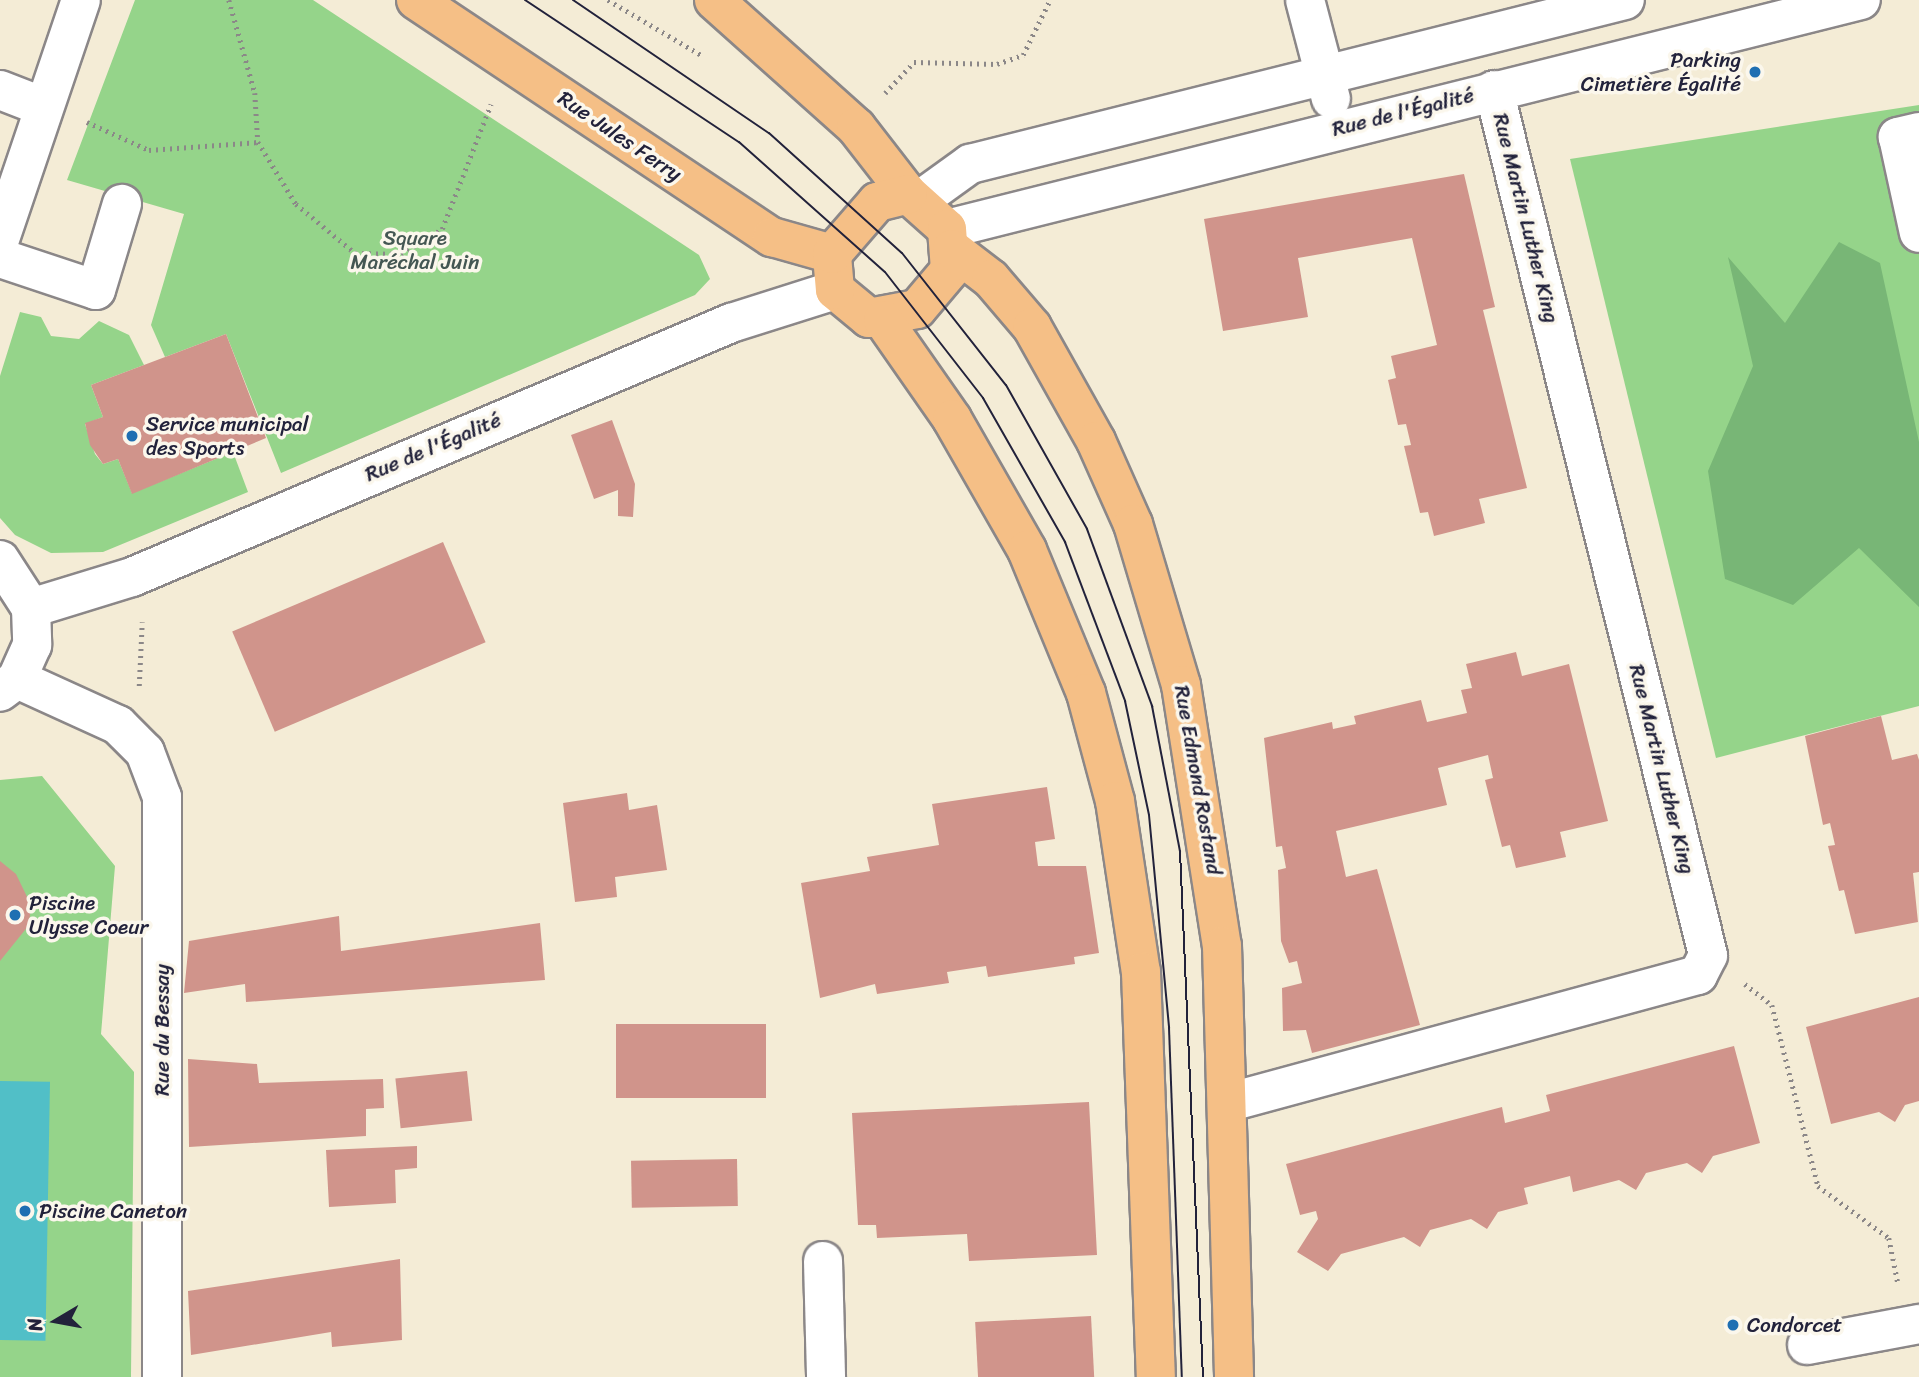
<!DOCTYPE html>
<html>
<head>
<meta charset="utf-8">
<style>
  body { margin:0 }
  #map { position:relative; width:1919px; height:1377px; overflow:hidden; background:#f4ecd6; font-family:Sriracha,sans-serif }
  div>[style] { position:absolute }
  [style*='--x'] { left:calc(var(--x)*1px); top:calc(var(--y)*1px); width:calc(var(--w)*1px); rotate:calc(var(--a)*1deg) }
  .green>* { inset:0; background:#95d48a }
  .forest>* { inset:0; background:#78b676 }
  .water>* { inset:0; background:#51bfc7; transform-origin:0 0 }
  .building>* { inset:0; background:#d0948b; transform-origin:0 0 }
  .path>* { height:4.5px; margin-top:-2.25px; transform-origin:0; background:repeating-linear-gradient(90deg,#8b8788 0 2px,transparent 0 7px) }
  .roads { filter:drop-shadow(2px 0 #8b8788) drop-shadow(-2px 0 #8b8788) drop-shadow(0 2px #8b8788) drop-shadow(0 -2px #8b8788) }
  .minor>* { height:38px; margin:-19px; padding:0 19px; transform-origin:19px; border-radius:19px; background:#fff }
  .major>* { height:38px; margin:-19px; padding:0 19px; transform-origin:19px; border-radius:19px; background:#f5bf86 }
  .tram>* { height:2px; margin:-1px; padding:0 1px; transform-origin:1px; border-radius:1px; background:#22223b }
  .dots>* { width:19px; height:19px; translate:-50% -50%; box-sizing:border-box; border:4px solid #fbf7ec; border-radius:50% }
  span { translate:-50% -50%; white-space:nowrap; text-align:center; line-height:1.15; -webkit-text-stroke:7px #fbf7ec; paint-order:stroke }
  .poi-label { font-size:21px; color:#22223b }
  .right { translate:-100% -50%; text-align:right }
  .left { translate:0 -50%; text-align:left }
  .street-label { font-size:21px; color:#22223b }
  .park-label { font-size:21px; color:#445753 }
  .north { position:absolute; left:21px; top:1286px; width:70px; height:70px; -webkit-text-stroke:5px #fbf7ec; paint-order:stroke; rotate:260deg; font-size:19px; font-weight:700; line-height:28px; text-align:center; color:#22223b }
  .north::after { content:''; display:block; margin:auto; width:24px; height:32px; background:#22223b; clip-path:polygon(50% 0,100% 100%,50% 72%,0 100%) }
</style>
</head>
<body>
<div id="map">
  <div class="green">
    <i style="clip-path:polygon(135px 0,313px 0,699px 255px,710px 279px,695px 295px,281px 473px,226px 334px,165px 357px,151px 325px,184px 214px,67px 180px)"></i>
    <i style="clip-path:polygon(1919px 105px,1919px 706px,1716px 758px,1570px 159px)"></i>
    <i style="clip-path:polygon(20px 312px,41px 317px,51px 336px,79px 339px,99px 321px,129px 335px,144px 365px,91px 385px,103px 417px,85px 424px,95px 454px,103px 464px,118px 459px,132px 493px,233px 452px,248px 492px,103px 552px,51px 553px,15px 535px,0 518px,0 376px)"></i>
    <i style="clip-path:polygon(42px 776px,115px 866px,101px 1034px,134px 1072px,131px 1377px,0 1377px,0 780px)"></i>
  </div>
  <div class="forest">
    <i style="clip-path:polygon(1839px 242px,1880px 263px,1919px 442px,1919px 607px,1859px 548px,1793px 605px,1725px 579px,1708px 471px,1753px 366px,1728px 257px,1785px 323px)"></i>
  </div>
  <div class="water">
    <i style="left:0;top:1081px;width:50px;height:259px;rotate:1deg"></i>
  </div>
  <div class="building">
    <i style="clip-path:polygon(1464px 174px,1495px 307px,1483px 310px,1527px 488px,1479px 499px,1485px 523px,1434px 536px,1428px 512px,1420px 513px,1404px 446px,1411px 445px,1406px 424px,1398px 425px,1388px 380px,1396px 378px,1391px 356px,1437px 345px,1412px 238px,1298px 258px,1308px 317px,1223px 331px,1204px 219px)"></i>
    <i style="clip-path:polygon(226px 334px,266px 438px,132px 494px,118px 459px,103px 464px,90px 445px,85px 423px,103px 417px,91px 385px)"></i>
    <i style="clip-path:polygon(612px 420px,635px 484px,633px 517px,618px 516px,618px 490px,594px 499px,571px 435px)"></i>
    <i style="left:443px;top:542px;width:109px;height:229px;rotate:67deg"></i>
    <i style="clip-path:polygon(1516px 652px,1522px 676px,1569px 664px,1608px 821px,1560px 832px,1566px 857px,1516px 868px,1510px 845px,1502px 847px,1485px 780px,1493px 778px,1488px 755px,1438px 768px,1447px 805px,1336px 831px,1346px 877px,1377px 869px,1420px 1025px,1312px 1053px,1306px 1030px,1283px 1031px,1282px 988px,1302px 983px,1297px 961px,1289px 963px,1281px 941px,1278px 870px,1286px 868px,1282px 846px,1276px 847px,1264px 738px,1332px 722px,1333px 729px,1356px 724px,1354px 716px,1421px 700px,1427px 722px,1467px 713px,1461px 690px,1472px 688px,1466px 664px)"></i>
    <i style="clip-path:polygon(1881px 716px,1892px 760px,1917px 754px,1919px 760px,1919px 872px,1913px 873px,1918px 922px,1855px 934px,1844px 890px,1839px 891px,1828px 846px,1835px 845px,1830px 823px,1823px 825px,1805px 736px)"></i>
    <i style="clip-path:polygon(1047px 787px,1055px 839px,1035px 842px,1038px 866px,1086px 866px,1099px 953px,1074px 957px,1075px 964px,988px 977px,986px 966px,947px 972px,949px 983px,877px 994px,875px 984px,820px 998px,801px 883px,870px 871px,867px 857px,939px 845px,932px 804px)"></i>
    <i style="clip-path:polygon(627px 793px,629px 810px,657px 805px,667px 870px,615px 877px,617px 897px,575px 902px,563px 803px)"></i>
    <i style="clip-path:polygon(0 861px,16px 874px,31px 905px,29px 925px,0 961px)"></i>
    <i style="clip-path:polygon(339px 916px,341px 951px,540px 923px,545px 980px,246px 1002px,245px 984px,184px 993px,189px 941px)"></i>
    <i style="clip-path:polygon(1919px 997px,1919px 1101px,1905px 1105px,1895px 1122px,1879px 1112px,1831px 1124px,1806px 1027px)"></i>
    <i style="left:616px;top:1024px;width:150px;height:74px"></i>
    <i style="clip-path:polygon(1734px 1046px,1760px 1143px,1713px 1156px,1702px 1173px,1687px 1163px,1646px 1173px,1636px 1190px,1619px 1180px,1573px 1192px,1570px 1176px,1524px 1188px,1528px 1204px,1498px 1212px,1487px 1229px,1471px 1219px,1430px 1230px,1420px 1247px,1404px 1237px,1341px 1254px,1328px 1271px,1297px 1252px,1318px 1219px,1316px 1211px,1300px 1215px,1286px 1164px,1502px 1107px,1505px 1123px,1550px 1111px,1546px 1095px)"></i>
    <i style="clip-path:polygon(188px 1059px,257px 1064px,259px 1083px,383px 1079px,384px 1108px,366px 1109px,366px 1136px,189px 1147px)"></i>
    <i style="left:467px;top:1071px;width:50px;height:72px;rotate:84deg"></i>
    <i style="clip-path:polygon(1089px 1102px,1097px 1255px,969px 1261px,967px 1234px,877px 1238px,876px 1225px,858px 1225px,852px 1113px)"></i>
    <i style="clip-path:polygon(417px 1146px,417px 1168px,395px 1170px,396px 1203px,329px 1207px,326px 1150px)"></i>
    <i style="left:737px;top:1159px;width:47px;height:106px;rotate:89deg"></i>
    <i style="clip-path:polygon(400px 1259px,402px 1340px,332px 1347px,331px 1332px,191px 1355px,188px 1291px)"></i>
    <i style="left:1091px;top:1316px;width:61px;height:116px;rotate:87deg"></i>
  </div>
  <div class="path">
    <i style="--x:229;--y:0;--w:97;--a:74.4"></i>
    <i style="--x:255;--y:93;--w:49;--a:86.5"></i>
    <i style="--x:258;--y:142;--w:73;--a:58.5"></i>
    <i style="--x:296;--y:204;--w:77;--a:39.7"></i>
    <i style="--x:355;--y:253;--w:46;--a:1.2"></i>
    <i style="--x:401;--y:254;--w:48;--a:-31.4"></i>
    <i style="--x:442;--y:229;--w:134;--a:-68.6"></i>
    <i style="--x:608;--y:0;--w:110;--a:30.5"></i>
    <i style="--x:885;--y:93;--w:42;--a:-46.9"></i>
    <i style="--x:914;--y:62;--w:83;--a:1.4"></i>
    <i style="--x:997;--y:64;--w:28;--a:-19"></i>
    <i style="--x:1023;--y:55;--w:61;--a:-63.9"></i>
    <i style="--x:87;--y:122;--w:68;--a:24.3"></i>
    <i style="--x:149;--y:150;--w:109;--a:-4.2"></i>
    <i style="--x:139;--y:686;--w:64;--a:-87.3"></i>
    <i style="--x:1745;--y:984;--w:34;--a:38"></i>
    <i style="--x:1772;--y:1005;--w:187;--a:75.7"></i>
    <i style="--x:1818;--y:1186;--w:88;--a:36.2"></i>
    <i style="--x:1889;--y:1238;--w:46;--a:78.7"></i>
  </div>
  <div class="roads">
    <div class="minor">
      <i style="--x:1305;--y:0;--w:102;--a:75.3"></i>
      <i style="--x:0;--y:90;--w:47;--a:21.1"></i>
      <i style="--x:1919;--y:132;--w:22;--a:167"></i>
      <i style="--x:1898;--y:137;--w:98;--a:77.7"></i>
      <i style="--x:920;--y:200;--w:62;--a:-35.8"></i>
      <i style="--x:970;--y:164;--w:675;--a:-14.06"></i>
      <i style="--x:947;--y:229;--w:942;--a:-14.07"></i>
      <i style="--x:0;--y:239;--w:252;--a:-71.3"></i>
      <i style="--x:0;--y:258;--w:101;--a:18.4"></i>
      <i style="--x:96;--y:290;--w:90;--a:-73.2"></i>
      <i style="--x:0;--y:560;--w:57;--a:57.1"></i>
      <i style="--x:31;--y:608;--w:37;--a:88"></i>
      <i style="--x:32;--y:645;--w:37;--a:114"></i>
      <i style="--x:17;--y:679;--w:21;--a:143"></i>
      <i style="--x:31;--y:608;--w:106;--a:-17.1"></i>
      <i style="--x:132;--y:577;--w:651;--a:-22.98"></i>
      <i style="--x:731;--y:323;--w:109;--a:-17.6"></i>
      <i style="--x:17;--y:679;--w:111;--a:24.5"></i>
      <i style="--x:118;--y:725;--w:38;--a:45"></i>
      <i style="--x:145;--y:752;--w:48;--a:69.3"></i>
      <i style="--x:162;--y:797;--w:580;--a:90"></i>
      <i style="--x:1230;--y:1102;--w:485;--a:-15.2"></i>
      <i style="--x:1698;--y:975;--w:22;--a:-63"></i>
      <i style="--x:1708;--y:955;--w:891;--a:-103.9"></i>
      <i style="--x:823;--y:1261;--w:116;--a:88.5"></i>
      <i style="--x:1807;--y:1345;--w:114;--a:-10.6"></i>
    </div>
    <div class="major">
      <i style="--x:416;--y:0;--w:428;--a:33.7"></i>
      <i style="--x:772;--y:237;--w:62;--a:15.8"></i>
      <i style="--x:714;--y:0;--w:191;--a:41.8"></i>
      <i style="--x:856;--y:127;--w:85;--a:52.2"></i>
      <i style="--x:908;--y:194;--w:52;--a:41.9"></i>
      <i style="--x:947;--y:229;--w:41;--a:85.8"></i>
      <i style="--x:950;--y:270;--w:51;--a:130.2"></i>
      <i style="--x:917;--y:309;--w:49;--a:169.4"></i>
      <i style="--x:869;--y:318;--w:44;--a:-140.5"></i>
      <i style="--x:835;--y:290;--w:36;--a:-95"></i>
      <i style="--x:832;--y:254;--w:69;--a:-49.1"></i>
      <i style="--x:877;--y:202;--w:32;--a:-14"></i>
      <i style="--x:952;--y:249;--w:49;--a:37.6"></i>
      <i style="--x:991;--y:279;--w:63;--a:49.5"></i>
      <i style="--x:1032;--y:327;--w:131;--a:60.7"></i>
      <i style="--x:1096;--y:441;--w:91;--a:66"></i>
      <i style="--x:1133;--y:524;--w:168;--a:73.4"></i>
      <i style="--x:1181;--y:685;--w:264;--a:81.1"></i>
      <i style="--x:1222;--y:946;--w:431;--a:88.4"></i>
      <i style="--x:883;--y:320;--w:121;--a:55.1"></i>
      <i style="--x:952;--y:419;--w:151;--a:60.2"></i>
      <i style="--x:1027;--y:550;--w:155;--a:67.6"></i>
      <i style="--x:1086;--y:693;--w:112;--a:75"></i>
      <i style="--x:1115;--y:801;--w:173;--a:81.4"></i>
      <i style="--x:1141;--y:972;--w:405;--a:87.9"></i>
    </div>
  </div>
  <div class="tram">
    <i style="--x:525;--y:0;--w:257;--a:33.6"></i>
    <i style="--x:739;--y:142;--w:195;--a:41.7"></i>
    <i style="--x:885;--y:272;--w:160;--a:52.1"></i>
    <i style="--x:983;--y:398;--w:166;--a:60.3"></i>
    <i style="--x:1065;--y:542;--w:170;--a:69.3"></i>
    <i style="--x:1125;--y:701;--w:116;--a:78.1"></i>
    <i style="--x:1149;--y:815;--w:214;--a:84.6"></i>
    <i style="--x:1169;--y:1028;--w:349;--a:87.9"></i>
    <i style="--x:573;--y:0;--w:237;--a:34.2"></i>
    <i style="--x:769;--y:133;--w:179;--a:42.1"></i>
    <i style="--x:902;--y:253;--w:168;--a:51.8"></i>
    <i style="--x:1006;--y:385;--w:165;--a:60.6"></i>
    <i style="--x:1087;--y:529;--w:189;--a:69.8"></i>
    <i style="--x:1152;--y:706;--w:148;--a:79.1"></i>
    <i style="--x:1180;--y:851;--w:527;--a:87.5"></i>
  </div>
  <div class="dots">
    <i style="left:1755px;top:72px;background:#1f6fb2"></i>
    <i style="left:132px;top:436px;background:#1f6fb2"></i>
    <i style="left:15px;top:915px;background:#1f6fb2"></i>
    <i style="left:25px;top:1211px;background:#1f6fb2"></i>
    <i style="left:1733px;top:1325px;background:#1f6fb2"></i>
  </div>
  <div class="poi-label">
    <span class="right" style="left:1741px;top:72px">Parking<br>Cimetière Égalité</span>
    <span class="left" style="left:146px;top:436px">Service municipal<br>des Sports</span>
    <span class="left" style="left:29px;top:915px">Piscine<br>Ulysse Coeur</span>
    <span class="left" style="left:39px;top:1211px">Piscine Caneton</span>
    <span class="left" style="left:1747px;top:1325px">Condorcet</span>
  </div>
  <div class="street-label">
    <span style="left:1403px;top:112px;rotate:-14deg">Rue de l'Égalité</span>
    <span style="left:620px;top:136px;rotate:34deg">Rue Jules Ferry</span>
    <span style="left:1526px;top:218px;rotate:76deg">Rue Martin Luther King</span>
    <span style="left:433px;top:447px;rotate:-23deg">Rue de l'Égalité</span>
    <span style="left:1662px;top:769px;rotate:76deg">Rue Martin Luther King</span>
    <span style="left:1198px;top:780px;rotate:80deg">Rue Edmond Rostand</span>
    <span style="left:162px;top:1030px;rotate:-90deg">Rue du Bessay</span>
  </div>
  <div class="park-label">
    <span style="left:415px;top:250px">Square<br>Maréchal Juin</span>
  </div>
  <div class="north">N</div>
</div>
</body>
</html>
